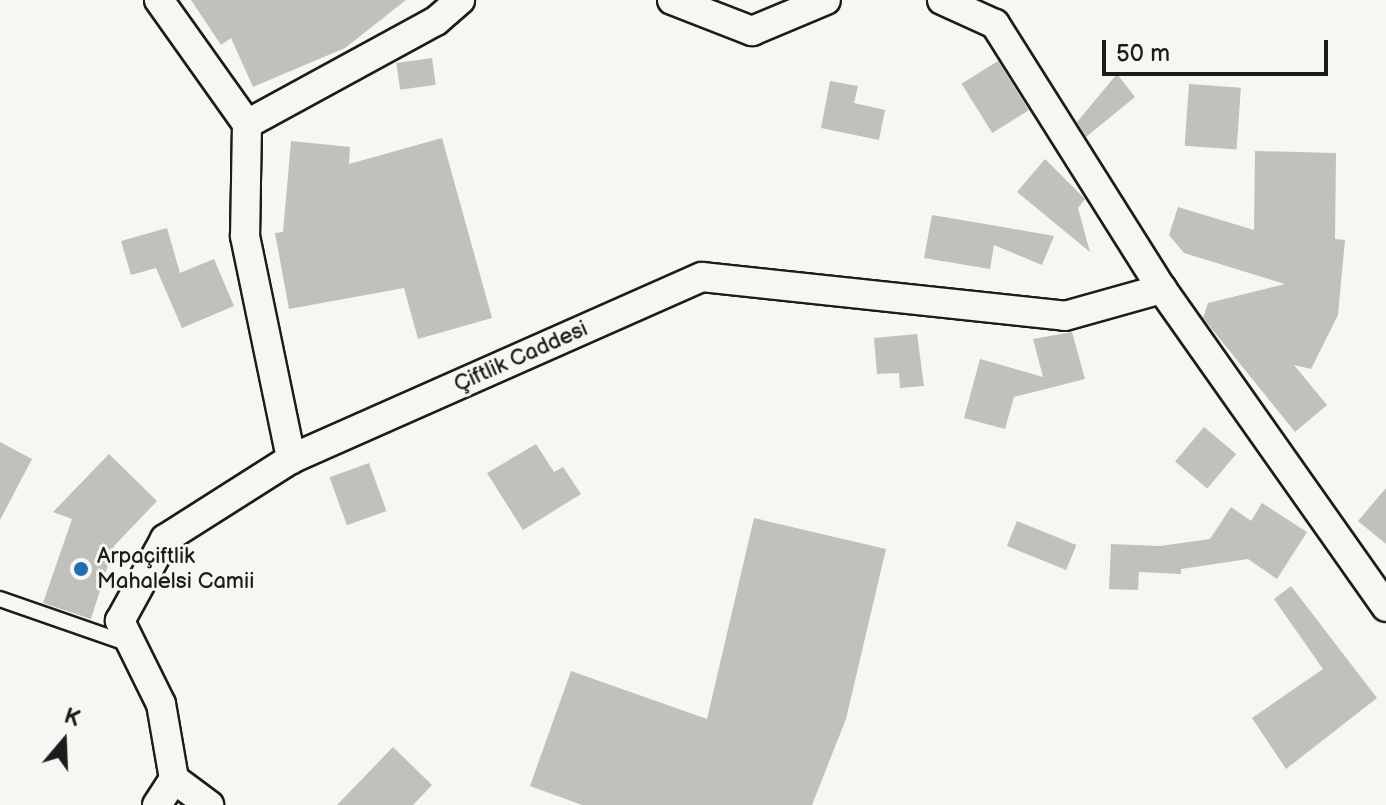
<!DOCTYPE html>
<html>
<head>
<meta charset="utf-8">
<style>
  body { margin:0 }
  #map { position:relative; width:1386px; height:805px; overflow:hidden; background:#f6f6f2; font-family:"Balsamiq Sans",sans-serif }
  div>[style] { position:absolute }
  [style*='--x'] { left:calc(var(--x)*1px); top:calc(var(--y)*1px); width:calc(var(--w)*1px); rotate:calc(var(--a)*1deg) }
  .building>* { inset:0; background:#c0c0bd; transform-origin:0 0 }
  .roads { filter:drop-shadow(2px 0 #1c1c1c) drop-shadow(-2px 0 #1c1c1c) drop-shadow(0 2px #1c1c1c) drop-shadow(0 -2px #1c1c1c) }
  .lane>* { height:14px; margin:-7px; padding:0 7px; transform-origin:7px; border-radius:7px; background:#f6f6f2 }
  .street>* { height:28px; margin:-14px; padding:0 14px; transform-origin:14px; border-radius:14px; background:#f6f6f2 }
  .dots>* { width:22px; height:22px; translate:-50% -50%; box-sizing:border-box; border:4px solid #f6f6f2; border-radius:50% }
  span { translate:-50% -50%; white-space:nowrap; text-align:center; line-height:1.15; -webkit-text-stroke:6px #f6f6f2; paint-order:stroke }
  .street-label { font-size:22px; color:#1c1c1c }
  .poi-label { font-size:22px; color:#1c1c1c }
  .left { translate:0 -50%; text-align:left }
  .north { position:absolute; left:24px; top:701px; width:80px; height:80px; -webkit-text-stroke:6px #f6f6f2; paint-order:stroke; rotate:19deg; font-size:22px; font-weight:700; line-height:32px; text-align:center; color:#1c1c1c }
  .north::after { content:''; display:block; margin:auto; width:28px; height:36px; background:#1c1c1c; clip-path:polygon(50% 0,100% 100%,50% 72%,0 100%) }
  .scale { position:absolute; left:1102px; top:40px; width:226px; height:36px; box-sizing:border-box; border:4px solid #1c1c1c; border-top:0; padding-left:10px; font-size:24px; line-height:28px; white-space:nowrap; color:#1c1c1c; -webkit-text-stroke:6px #f6f6f2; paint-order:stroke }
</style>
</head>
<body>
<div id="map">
  <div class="building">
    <i style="clip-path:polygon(191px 0,406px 0,345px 48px,253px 87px,231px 38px,221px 45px)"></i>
    <i style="left:432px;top:58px;width:27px;height:36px;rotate:82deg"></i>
    <i style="left:998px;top:61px;width:58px;height:43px;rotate:58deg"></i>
    <i style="clip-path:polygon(1117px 74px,1135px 97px,1086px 137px,1077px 122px)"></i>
    <i style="clip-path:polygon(830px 81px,858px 86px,854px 103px,885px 110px,879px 140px,821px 128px)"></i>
    <i style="left:1189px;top:84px;width:52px;height:62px;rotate:4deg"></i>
    <i style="clip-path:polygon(442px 138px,492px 318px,418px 339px,404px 288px,289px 309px,275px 233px,283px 232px,291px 141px,350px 147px,349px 164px)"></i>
    <i style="clip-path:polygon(1255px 151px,1336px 153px,1335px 239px,1345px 240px,1338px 315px,1311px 369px,1294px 365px,1327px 405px,1295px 432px,1203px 318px,1208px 303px,1285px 284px,1184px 253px,1169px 235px,1178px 207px,1254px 230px)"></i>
    <i style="clip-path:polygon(1045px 159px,1085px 199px,1078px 208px,1090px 252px,1017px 192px)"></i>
    <i style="clip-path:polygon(932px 215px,997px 226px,1054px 236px,1042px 265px,994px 245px,990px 269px,924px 258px)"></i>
    <i style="clip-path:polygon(167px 228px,180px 273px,214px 259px,234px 306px,182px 328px,156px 268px,131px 275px,121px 241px)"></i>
    <i style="clip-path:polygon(1072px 332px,1085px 379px,1014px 397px,1005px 429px,964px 418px,980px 359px,1043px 377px,1033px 339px)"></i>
    <i style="clip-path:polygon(917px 334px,924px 386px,900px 388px,899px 373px,877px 374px,874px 338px)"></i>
    <i style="left:1204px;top:427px;width:42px;height:45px;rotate:40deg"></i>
    <i style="clip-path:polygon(0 442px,32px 459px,0 520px)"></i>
    <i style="clip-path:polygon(536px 444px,554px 472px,563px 467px,581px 494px,523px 530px,487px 473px)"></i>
    <i style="clip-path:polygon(109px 454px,157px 501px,114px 546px,91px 619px,43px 603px,72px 519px,53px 512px)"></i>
    <i style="left:369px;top:463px;width:51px;height:42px;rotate:70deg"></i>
    <i style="clip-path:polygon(1386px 488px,1386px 544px,1358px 521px)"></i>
    <i style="clip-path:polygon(1262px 503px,1307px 532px,1277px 579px,1248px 559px,1181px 569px,1181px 574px,1139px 572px,1138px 590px,1109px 589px,1111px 544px,1160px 546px,1210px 539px,1231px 507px,1251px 521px)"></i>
    <i style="clip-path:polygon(754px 518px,886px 549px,846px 719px,812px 805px,582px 805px,530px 786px,571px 671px,707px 719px)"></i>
    <i style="left:1017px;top:521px;width:64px;height:27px;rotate:22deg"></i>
    <i style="clip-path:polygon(1291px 586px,1377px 698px,1286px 769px,1252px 718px,1323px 669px,1274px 599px)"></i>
    <i style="clip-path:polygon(393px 747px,432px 785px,413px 805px,337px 805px)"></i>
  </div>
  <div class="roads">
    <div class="lane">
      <i style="--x:0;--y:599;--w:140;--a:19.2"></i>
    </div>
    <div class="street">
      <i style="--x:159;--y:0;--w:152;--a:54.6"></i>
      <i style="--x:247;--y:124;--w:112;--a:91"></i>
      <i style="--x:245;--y:236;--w:228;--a:78.3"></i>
      <i style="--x:672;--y:0;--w:86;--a:21.2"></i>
      <i style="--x:752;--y:31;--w:80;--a:-22.7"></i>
      <i style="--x:942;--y:0;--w:58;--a:24.4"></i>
      <i style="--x:995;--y:24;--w:313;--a:57.8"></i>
      <i style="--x:1162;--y:289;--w:389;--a:54.8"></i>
      <i style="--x:247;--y:124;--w:215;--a:-28.6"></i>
      <i style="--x:436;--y:21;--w:32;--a:-41"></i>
      <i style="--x:174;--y:779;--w:76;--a:-99.8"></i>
      <i style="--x:161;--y:704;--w:93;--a:-116.3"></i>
      <i style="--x:120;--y:621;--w:94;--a:-61.2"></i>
      <i style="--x:165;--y:539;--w:149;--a:-32.4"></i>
      <i style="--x:291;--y:459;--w:449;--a:-23.9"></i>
      <i style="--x:702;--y:277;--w:365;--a:6.1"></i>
      <i style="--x:1065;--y:316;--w:101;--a:-15.6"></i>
      <i style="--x:174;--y:779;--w:44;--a:36.6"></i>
      <i style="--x:157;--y:805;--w:31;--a:-57"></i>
    </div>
  </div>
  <div class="dots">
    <i style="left:81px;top:569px;background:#1f6fb2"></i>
  </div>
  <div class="street-label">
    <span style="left:521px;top:357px;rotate:-24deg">Çiftlik Caddesi</span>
  </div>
  <div class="poi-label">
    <span class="left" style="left:97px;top:569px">Arpaçiftlik<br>Mahalelsi Camii</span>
  </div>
  <div class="north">K</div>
  <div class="scale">50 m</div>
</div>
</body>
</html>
